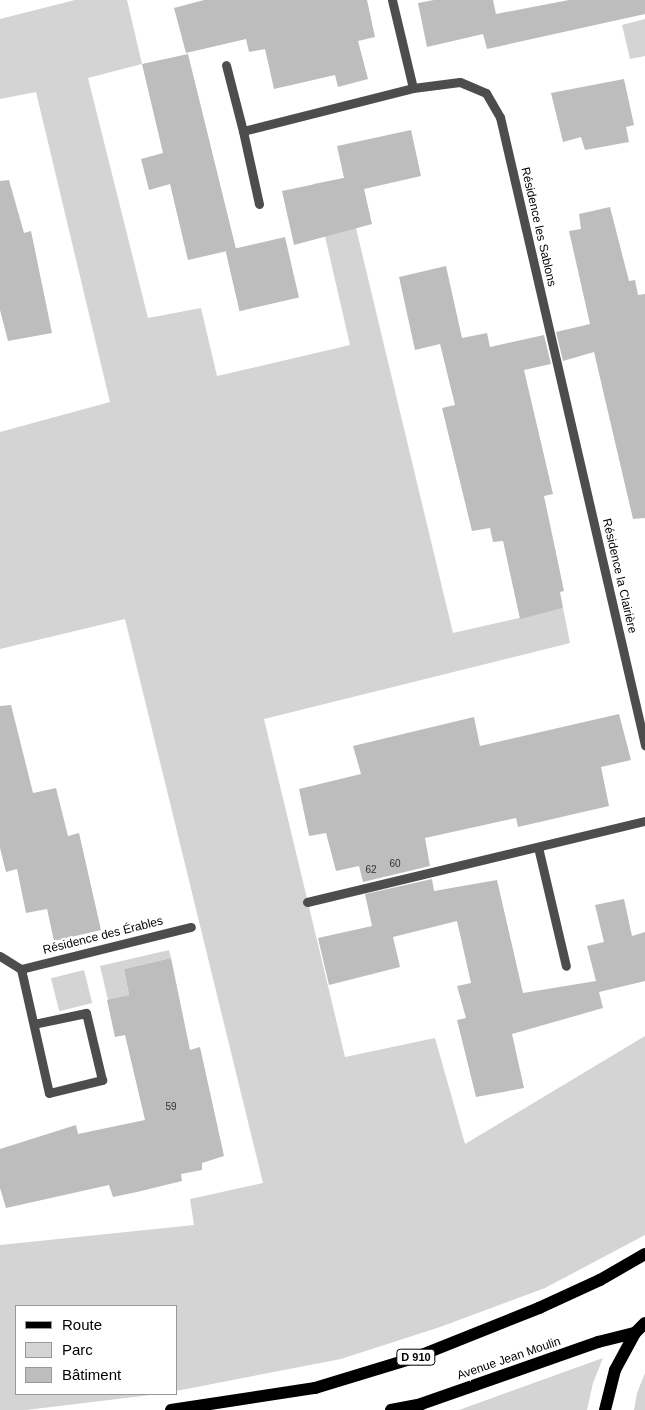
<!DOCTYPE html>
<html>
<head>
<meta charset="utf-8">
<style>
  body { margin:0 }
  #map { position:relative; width:645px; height:1410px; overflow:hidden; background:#fff; font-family:Arial,sans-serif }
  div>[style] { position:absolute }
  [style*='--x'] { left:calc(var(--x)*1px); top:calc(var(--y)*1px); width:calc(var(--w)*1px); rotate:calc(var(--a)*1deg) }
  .green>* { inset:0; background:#d4d4d4; transform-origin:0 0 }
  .building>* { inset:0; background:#bdbdbd; transform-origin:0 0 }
  .minor>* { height:9px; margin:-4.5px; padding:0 4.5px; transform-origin:4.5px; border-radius:4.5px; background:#4d4d4d }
  .major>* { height:12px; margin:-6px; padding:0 6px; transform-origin:6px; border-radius:6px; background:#000 }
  span { translate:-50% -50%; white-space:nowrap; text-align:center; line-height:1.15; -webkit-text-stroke:4px #fff; paint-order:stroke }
  .number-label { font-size:10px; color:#2f2f2f }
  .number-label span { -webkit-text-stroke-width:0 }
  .shield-label span { padding:1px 4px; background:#fff; border:1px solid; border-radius:4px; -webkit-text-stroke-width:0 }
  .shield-label { font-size:11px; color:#000; font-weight:700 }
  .street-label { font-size:12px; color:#000 }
  .legend { position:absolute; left:15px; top:1305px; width:162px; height:90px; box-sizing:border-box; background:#fff; border:1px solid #999; margin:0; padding:6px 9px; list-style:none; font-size:15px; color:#000 }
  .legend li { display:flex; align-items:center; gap:10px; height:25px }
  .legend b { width:25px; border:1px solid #999 }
</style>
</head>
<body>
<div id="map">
  <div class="green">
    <i style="clip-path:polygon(75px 0,127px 0,142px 64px,88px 78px,148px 318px,201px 308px,217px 376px,350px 345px,313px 184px,344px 178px,453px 633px,563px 608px,570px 643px,264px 719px,345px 1057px,435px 1038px,465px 1144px,645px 1036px,645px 1235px,545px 1288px,440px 1327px,341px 1359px,176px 1391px,176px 1306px,16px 1306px,16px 1394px,159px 1394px,26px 1410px,0 1410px,0 1245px,194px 1225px,190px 1199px,263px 1183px,125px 619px,0 649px,0 432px,110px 402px,36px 92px,0 99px,0 19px)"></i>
    <i style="clip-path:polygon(645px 19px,645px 56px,630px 59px,622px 25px)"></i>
    <i style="clip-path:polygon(169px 950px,171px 958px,124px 969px,129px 995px,108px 1000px,100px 966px)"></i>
    <i style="left:84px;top:970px;width:34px;height:34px;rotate:76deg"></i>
    <i style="clip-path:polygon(603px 1358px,593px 1383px,587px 1410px,459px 1410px)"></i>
    <i style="clip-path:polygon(645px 1373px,645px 1410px,634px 1410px,637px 1393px)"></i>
  </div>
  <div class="building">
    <i style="clip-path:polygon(204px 0,367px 0,375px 37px,358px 41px,368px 79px,338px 87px,335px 75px,274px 89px,265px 49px,249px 52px,246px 39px,186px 53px,174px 8px)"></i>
    <i style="clip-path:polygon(434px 0,493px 0,496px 14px,569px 0,645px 0,645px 14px,487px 49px,483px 34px,427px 47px,418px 3px)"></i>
    <i style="clip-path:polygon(188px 54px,236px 249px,188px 260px,170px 184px,149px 190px,141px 159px,163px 153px,142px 64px)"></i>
    <i style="clip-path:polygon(624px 79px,634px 125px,626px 127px,629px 142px,585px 150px,581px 137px,563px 142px,551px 93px)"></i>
    <i style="clip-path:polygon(411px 130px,421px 176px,364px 189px,372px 224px,294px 245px,282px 191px,344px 178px,337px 146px)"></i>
    <i style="clip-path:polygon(9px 180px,24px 233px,31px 231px,52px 333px,8px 341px,0 310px,0 181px)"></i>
    <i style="clip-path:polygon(610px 207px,629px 281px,635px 280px,638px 295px,645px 294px,645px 518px,633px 519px,594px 352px,563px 361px,556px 332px,590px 324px,569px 231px,581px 229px,579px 214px)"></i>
    <i style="left:285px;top:237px;width:62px;height:61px;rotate:77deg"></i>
    <i style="clip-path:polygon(446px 266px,462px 338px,487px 333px,490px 347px,544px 335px,551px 364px,524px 370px,553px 494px,544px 496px,564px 591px,560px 592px,563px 608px,520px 619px,503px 541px,493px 542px,490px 528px,472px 531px,442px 408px,455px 405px,440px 344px,415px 350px,399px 277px)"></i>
    <i style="clip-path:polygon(11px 705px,33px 793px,56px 788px,68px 836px,79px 833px,101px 930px,54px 941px,47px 909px,26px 913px,17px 869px,6px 872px,0 848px,0 706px)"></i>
    <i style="clip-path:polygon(619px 714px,631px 760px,601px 767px,609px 806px,518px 827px,516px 818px,425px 838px,430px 866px,363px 882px,359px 866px,336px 871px,326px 833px,309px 836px,299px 789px,361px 774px,353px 746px,474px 717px,480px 746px)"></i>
    <i style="clip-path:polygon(432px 879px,434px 891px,497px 880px,523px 993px,596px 981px,587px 946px,604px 942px,595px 905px,624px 899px,632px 936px,645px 932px,645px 981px,599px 992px,603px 1008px,512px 1034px,524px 1088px,476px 1097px,457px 1020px,466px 1018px,457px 986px,471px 983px,457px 921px,393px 937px,400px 967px,329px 985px,318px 938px,372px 926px,365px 894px)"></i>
    <i style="clip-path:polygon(171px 958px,190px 1050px,200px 1047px,224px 1156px,202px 1163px,202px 1170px,181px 1174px,182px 1181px,137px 1192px,113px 1197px,109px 1185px,6px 1208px,0 1188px,0 1149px,76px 1125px,78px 1134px,145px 1120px,125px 1035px,115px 1037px,107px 1000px,129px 995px,124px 969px)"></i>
  </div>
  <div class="minor">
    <i style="--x:392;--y:0;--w:90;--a:76.6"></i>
    <i style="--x:226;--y:65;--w:68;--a:75.6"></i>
    <i style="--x:259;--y:204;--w:75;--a:-102.4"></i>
    <i style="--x:243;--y:131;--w:175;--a:-14.2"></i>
    <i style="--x:413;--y:88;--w:47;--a:-7.3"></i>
    <i style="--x:460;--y:82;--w:28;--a:23"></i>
    <i style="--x:486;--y:93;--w:28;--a:60"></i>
    <i style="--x:500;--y:117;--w:645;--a:77"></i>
    <i style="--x:538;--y:847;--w:122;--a:76.8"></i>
    <i style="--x:307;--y:902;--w:348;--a:-13.5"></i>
    <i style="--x:0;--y:956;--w:25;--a:32"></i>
    <i style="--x:21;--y:969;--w:175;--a:-13.9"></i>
    <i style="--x:21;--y:969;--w:127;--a:77.3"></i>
    <i style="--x:49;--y:1093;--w:55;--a:-13.8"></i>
    <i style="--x:102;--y:1080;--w:69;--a:-103.4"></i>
    <i style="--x:86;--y:1013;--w:53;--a:168.1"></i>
  </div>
  <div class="major">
    <i style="--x:171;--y:1410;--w:146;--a:-8.7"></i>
    <i style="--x:315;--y:1388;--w:103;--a:-16.9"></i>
    <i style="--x:414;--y:1358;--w:135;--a:-21.8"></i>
    <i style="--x:539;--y:1308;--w:67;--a:-24.7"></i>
    <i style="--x:600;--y:1280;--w:52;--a:-30"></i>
    <i style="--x:391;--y:1410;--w:31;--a:-11"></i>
    <i style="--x:421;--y:1404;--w:188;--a:-19.3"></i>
    <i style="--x:598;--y:1342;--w:38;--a:-14"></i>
    <i style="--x:605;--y:1410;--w:41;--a:-76"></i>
    <i style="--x:615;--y:1370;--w:42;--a:-61.6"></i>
    <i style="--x:635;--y:1333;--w:14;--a:-45"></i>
  </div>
  <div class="number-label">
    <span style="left:395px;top:864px">60</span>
    <span style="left:371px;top:870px">62</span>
    <span style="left:171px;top:1107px">59</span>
  </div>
  <div class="shield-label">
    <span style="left:416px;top:1357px">D 910</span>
  </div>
  <div class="street-label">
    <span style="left:538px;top:227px;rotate:77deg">Résidence les Sablons</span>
    <span style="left:619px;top:576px;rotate:77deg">Résidence la Clairière</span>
    <span style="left:103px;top:936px;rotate:-14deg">Résidence des Érables</span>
    <span style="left:509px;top:1359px;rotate:-19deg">Avenue Jean Moulin</span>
  </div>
  <ul class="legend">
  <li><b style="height:6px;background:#000"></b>Route</li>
  <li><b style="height:14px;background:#d4d4d4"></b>Parc</li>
  <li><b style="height:14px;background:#bdbdbd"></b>Bâtiment</li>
  </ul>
</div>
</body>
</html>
